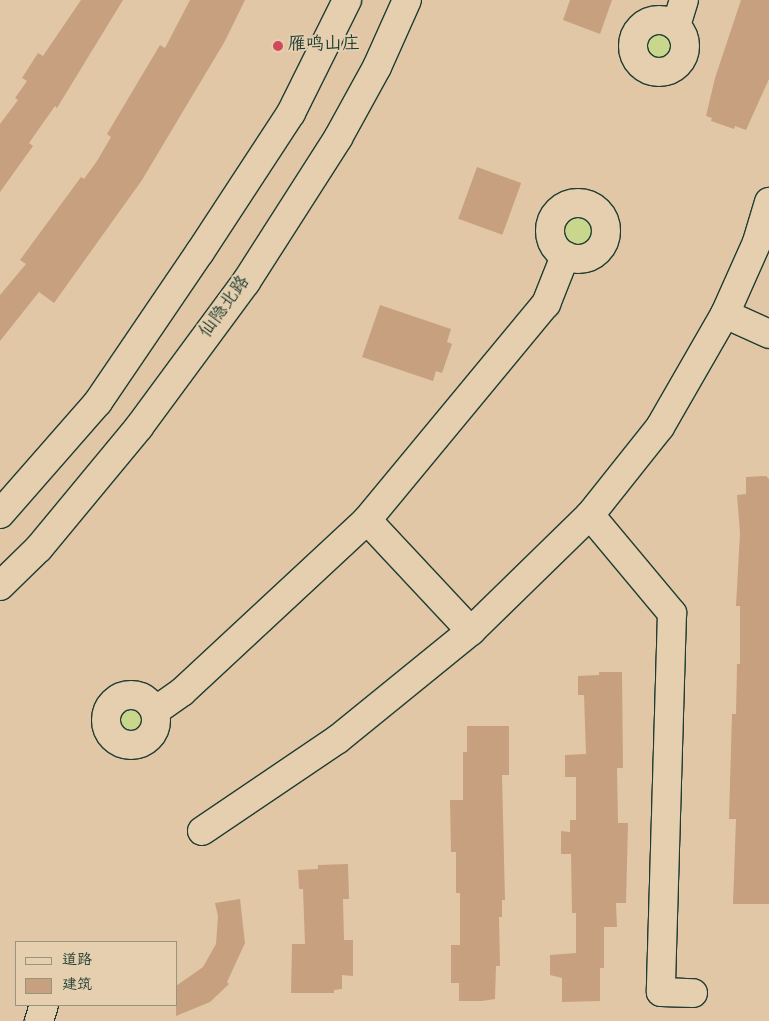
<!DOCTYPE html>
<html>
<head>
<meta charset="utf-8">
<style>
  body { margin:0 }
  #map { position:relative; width:769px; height:1021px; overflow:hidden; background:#e2c7a6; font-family:Dekko,"LXGW WenKai TC",sans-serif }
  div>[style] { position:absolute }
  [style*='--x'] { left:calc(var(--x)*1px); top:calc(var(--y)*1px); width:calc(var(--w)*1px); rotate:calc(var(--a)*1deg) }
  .green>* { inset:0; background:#c8d78b }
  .round { border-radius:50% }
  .building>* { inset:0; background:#c6a07f; transform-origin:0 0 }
  .roads { filter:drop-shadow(1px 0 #1f3d34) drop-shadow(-1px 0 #1f3d34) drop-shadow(0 1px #1f3d34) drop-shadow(0 -1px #1f3d34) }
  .minor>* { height:28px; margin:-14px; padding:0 14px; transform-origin:14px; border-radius:14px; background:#e5cfae }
  .minor>.ring { margin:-14px; padding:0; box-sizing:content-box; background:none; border:28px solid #e5cfae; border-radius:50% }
  .major>* { height:28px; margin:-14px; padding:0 14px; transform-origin:14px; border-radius:14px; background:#e5cfae }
  .dots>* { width:14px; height:14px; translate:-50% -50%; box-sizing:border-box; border:2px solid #e5cfae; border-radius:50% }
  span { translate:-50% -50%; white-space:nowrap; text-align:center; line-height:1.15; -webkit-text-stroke:4px #e5cfae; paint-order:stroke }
  .poi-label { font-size:18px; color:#1f3d34 }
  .left { translate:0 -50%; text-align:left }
  .street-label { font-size:18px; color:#1f3d34 }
  .legend { position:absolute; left:15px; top:941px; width:162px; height:65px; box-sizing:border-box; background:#e5cfae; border:1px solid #96957d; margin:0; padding:6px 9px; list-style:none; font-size:15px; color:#1f3d34 }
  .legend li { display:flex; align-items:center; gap:10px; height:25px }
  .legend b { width:25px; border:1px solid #96957d }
</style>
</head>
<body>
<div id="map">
  <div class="green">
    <i class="round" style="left:640px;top:29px;width:36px;height:36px"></i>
    <i class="round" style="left:560px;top:214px;width:36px;height:36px"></i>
    <i class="round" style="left:114px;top:703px;width:34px;height:34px"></i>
  </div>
  <div class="building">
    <i style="clip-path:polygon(81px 0,123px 0,57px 108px,55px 106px,29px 143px,33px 146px,0 192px,0 124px,18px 100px,15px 98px,27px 81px,22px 78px,38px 53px,43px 56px)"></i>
    <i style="clip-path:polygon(190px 0,245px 0,225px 41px,142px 180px,54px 303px,39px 292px,0 341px,0 295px,26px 264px,20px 260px,81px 177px,84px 179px,97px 161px,111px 137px,107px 134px,160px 45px,165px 48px)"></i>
    <i style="clip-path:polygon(570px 0,612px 0,600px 34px,563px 20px)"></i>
    <i style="clip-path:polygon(741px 0,769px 0,769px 79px,746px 130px,735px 126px,734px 129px,711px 121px,712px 118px,706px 116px,715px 78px)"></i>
    <i style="left:477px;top:167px;width:47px;height:55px;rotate:20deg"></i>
    <i style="clip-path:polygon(380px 305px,451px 329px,447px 342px,452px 344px,442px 373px,436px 371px,433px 381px,362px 357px)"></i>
    <i style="clip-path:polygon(766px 476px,769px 479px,769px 904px,733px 904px,736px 819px,729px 819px,732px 714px,736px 714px,737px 664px,740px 664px,740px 606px,736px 606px,740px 533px,737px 495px,746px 494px,746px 477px)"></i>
    <i style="clip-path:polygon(599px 672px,622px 672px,623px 768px,617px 768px,618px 823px,628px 823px,626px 903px,616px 903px,617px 927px,604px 927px,604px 968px,600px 968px,600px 1001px,562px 1002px,562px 978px,550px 975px,550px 955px,576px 953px,576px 913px,572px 913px,571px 854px,561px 854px,561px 831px,570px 832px,570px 820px,576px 820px,576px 777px,565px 777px,565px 755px,586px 754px,584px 695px,578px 695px,578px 676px,599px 675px)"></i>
    <i style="clip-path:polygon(467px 726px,509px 726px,509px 775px,502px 775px,505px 900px,502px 900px,502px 917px,499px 917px,500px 966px,496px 966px,495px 999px,482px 1001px,459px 1001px,459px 983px,451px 983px,451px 945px,460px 945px,460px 893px,456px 893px,456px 852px,451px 852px,450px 800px,463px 800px,463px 752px,467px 752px)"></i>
    <i style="clip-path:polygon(348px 864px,349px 899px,343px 899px,344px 940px,353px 940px,353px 976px,342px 975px,342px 989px,334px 990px,334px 993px,291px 993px,292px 944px,305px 944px,303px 889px,299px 889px,298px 870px,318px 869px,318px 865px)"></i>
    <i style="clip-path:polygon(240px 899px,245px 943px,227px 982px,229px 984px,210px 1002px,176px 1016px,176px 986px,203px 967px,216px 944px,218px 916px,215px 903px)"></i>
  </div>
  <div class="roads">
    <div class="minor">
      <i class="ring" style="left:633px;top:20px;width:24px;height:24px"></i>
      <i style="--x:676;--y:26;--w:27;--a:-73"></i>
      <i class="ring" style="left:550px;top:203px;width:28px;height:28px"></i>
      <i style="--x:725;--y:314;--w:48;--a:24.4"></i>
      <i style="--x:590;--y:515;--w:128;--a:50.1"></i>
      <i style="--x:672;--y:613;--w:379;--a:91.7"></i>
      <i style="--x:661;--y:992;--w:32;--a:2"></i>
      <i style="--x:367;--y:520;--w:152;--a:46.9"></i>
      <i class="ring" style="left:106px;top:695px;width:22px;height:22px"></i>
      <i style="--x:155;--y:711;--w:33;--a:-35"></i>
      <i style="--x:182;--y:692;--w:253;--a:-42.9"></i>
      <i style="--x:367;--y:520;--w:281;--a:-50.4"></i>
      <i style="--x:546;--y:304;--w:52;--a:-68.4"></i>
      <i style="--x:202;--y:831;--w:164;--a:-34.1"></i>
      <i style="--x:338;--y:739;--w:171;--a:-39.1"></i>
      <i style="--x:471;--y:631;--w:166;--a:-44.3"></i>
      <i style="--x:590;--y:515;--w:112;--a:-51.5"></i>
      <i style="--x:660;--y:427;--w:130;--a:-60.1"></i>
      <i style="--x:725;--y:314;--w:79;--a:-66"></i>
      <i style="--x:757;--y:242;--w:42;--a:-73.3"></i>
      <i style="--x:39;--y:1021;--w:17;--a:-73"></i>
    </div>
    <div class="major">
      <i style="--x:0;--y:514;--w:149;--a:-48.8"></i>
      <i style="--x:98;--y:402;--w:181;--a:-55.8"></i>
      <i style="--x:200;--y:252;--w:166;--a:-56.8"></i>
      <i style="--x:291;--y:113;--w:126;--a:-63.6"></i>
      <i style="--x:0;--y:586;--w:54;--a:-44.3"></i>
      <i style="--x:39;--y:548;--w:157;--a:-50.4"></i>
      <i style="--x:139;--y:427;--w:180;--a:-53.6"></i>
      <i style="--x:246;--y:282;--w:171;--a:-57.4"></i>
      <i style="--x:338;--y:138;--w:81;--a:-61.2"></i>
      <i style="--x:377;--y:67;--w:73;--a:-65.9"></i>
    </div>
  </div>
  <div class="dots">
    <i style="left:278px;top:46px;background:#d1495b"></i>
  </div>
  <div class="poi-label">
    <span class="left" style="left:288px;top:46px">雁鸣山庄</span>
  </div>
  <div class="street-label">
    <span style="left:226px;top:308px;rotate:-54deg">仙隐北路</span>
  </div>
  <ul class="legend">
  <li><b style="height:6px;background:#e5cfae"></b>道路</li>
  <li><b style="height:14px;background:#c6a07f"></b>建筑</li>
  </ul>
</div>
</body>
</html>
